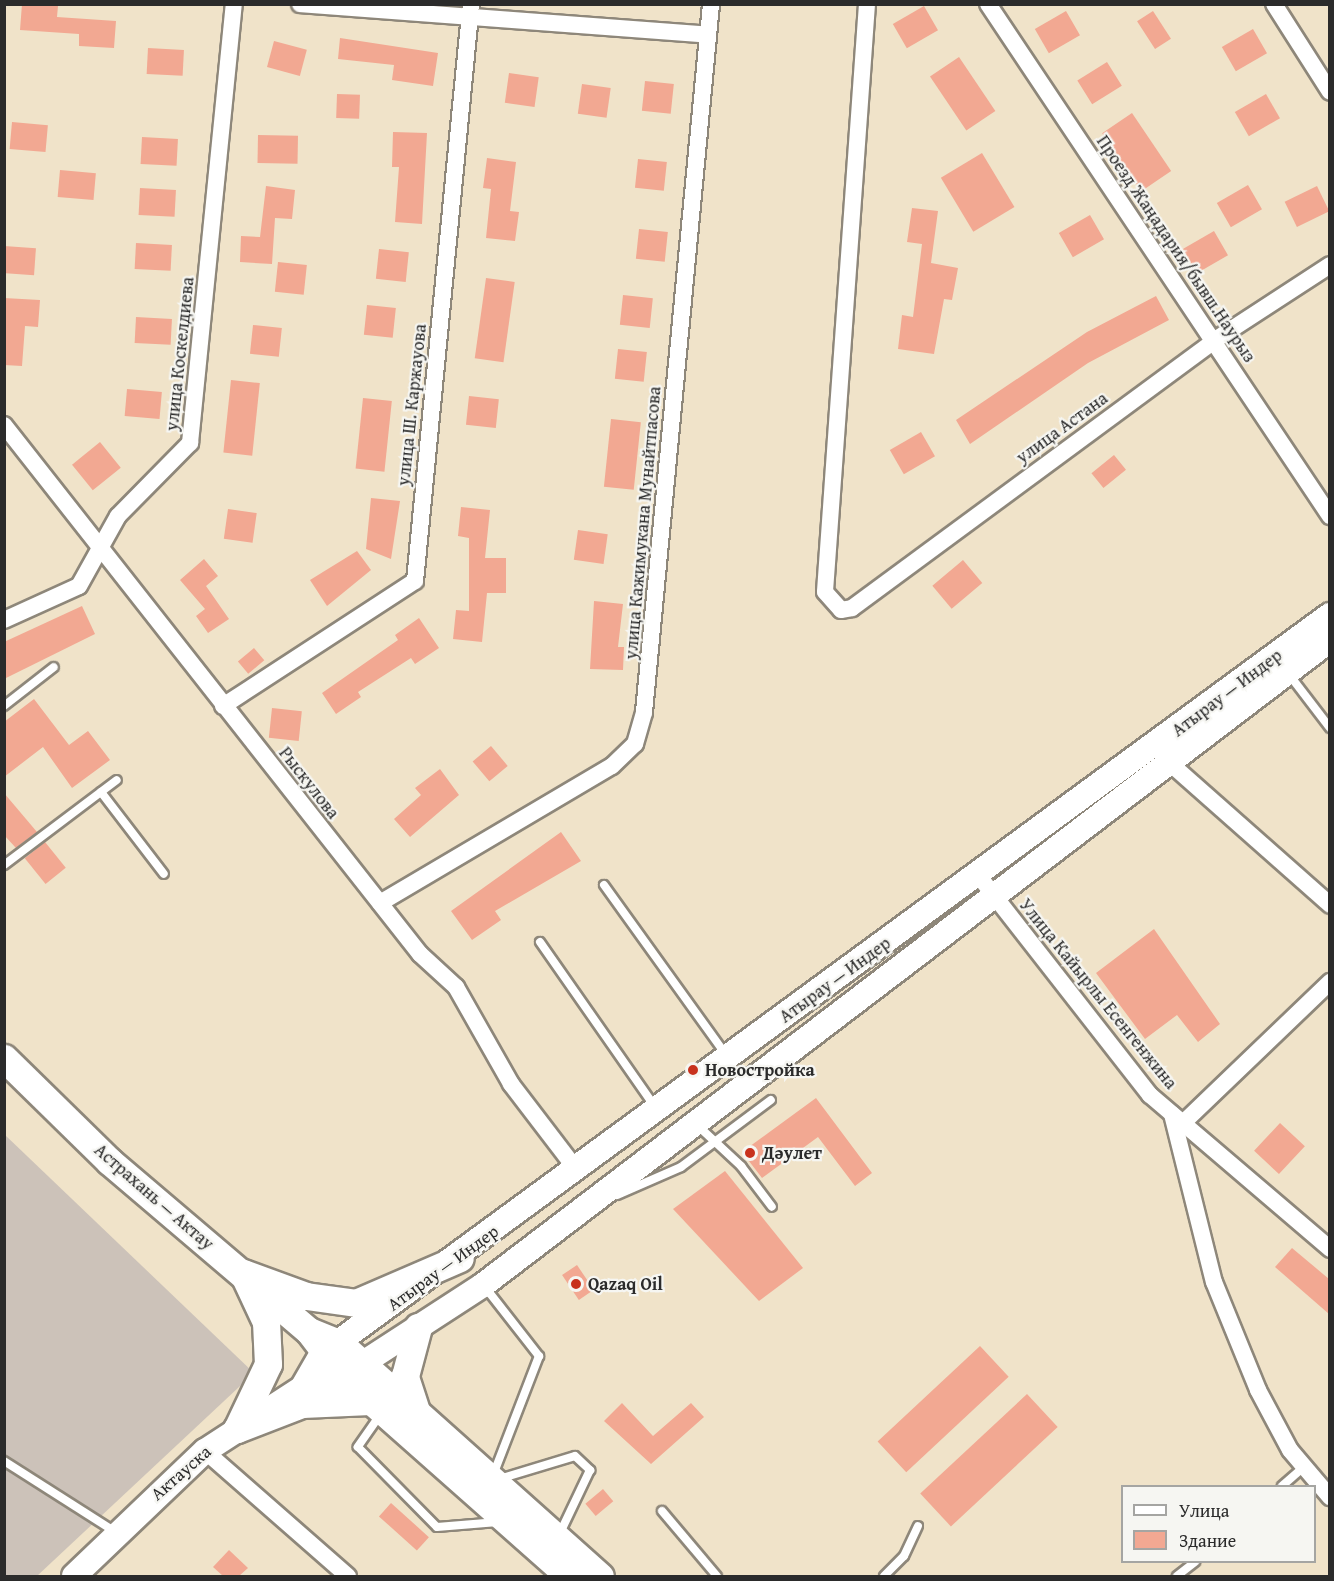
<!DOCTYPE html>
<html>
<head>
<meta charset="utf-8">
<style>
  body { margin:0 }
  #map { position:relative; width:1334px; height:1581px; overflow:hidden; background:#f0e3c9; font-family:"Gentium Book Plus",serif }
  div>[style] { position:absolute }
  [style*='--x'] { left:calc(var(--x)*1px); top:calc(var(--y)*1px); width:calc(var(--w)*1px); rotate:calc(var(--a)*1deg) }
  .industrial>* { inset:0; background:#ccc2b9 }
  .building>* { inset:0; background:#f2a892; transform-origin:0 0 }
  .roads { filter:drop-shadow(2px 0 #8e877a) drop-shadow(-2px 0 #8e877a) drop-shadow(0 2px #8e877a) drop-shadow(0 -2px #8e877a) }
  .service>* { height:8px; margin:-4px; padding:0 4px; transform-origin:4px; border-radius:4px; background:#fff }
  .minor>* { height:16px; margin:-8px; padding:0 8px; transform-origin:8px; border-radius:8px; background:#fff }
  .secondary>* { height:24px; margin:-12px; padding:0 12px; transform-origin:12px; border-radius:12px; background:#fff }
  .trunk>* { height:27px; margin:-13.5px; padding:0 13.5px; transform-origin:13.5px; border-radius:13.5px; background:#fff }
  .dots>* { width:16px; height:16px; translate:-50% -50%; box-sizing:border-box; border:3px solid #f6f6f2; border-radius:50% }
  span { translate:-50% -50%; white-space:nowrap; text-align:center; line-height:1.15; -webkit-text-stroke:4.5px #f6f6f2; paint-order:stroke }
  .street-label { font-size:18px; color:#2b2b2b }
  .poi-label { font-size:18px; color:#2b2b2b; font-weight:700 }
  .left { translate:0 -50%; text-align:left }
  .frame { position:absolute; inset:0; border:6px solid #2b2b2b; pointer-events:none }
  .legend { position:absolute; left:1121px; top:1485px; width:195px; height:78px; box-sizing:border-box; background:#f6f6f2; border:2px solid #a5a5a2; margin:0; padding:8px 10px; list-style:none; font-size:18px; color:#2b2b2b }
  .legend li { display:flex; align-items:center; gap:12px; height:30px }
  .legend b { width:30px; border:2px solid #a5a5a2 }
</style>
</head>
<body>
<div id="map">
  <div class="industrial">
    <i style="clip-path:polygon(4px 1134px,254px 1373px,37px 1576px,5px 1576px)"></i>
  </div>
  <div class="building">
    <i style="clip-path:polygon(22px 4px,58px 6px,57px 17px,116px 21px,114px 48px,79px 46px,79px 34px,20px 30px)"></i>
    <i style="left:924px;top:6px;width:28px;height:36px;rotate:60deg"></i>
    <i style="left:1066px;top:11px;width:28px;height:36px;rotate:60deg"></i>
    <i style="left:1153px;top:11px;width:33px;height:19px;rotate:57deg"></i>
    <i style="left:1253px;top:29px;width:28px;height:36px;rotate:60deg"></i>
    <i style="clip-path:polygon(340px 38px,438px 53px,433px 86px,392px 80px,394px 65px,338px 59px)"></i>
    <i style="left:274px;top:41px;width:34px;height:27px;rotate:15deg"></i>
    <i style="left:148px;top:48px;width:36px;height:26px;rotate:3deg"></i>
    <i style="left:959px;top:57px;width:65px;height:35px;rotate:56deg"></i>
    <i style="left:1107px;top:62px;width:28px;height:35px;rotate:58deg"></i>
    <i style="left:509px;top:73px;width:30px;height:30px;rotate:8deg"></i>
    <i style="left:645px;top:81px;width:29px;height:30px;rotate:6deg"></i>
    <i style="left:582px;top:84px;width:29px;height:30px;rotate:8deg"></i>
    <i style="left:337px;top:94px;width:23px;height:24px;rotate:2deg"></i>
    <i style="left:1266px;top:94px;width:28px;height:36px;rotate:60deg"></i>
    <i style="left:1132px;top:113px;width:70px;height:36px;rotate:56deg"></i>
    <i style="left:12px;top:122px;width:36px;height:27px;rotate:5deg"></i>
    <i style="clip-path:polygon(393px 132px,427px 133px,422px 224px,395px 222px,399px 167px,392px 167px)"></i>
    <i style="left:258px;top:135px;width:40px;height:28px;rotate:1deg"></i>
    <i style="left:142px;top:137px;width:36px;height:27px;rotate:3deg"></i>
    <i style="left:982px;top:153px;width:63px;height:48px;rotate:59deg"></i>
    <i style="clip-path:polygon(487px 158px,516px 162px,510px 211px,519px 212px,515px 241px,486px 238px,491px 189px,483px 188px)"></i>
    <i style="left:638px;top:159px;width:29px;height:29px;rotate:6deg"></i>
    <i style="left:60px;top:170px;width:36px;height:27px;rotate:5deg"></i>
    <i style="left:1248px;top:185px;width:28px;height:36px;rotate:60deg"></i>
    <i style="clip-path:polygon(266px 186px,295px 190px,292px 219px,275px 218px,272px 264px,240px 262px,241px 236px,260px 237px)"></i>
    <i style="left:1317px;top:186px;width:28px;height:36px;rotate:64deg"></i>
    <i style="left:140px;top:188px;width:36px;height:27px;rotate:3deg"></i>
    <i style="clip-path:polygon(912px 208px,938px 211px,931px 263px,958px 268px,952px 300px,944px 299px,934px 354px,898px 349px,902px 315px,913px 317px,922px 244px,907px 242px)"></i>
    <i style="left:1090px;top:215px;width:28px;height:36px;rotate:60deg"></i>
    <i style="left:639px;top:229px;width:29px;height:30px;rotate:6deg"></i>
    <i style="left:1214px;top:231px;width:28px;height:36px;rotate:60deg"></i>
    <i style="left:136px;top:243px;width:36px;height:26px;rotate:3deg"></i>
    <i style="left:4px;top:246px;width:32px;height:27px;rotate:4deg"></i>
    <i style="left:379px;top:249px;width:30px;height:30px;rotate:6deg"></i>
    <i style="left:278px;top:262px;width:29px;height:30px;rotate:6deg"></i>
    <i style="left:486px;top:278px;width:29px;height:81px;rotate:8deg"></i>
    <i style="left:623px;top:295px;width:30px;height:30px;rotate:6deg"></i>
    <i style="clip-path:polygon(1156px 296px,1169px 320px,1088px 363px,970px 444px,956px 420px,1087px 332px)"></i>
    <i style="clip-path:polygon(4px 298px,40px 300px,38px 327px,25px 326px,22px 366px,4px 365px)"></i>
    <i style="left:367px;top:305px;width:29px;height:30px;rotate:6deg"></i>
    <i style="left:136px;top:317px;width:36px;height:26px;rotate:3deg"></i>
    <i style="left:253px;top:325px;width:29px;height:29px;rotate:6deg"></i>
    <i style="left:618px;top:349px;width:29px;height:30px;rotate:6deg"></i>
    <i style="left:231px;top:380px;width:29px;height:73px;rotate:6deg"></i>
    <i style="left:127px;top:389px;width:35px;height:27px;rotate:5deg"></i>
    <i style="left:469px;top:396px;width:30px;height:29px;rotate:6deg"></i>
    <i style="left:363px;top:398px;width:29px;height:71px;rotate:6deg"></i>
    <i style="left:611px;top:419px;width:30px;height:68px;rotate:6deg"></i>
    <i style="left:921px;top:432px;width:28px;height:36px;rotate:60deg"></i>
    <i style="left:100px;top:442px;width:33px;height:36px;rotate:51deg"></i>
    <i style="left:1114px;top:455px;width:19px;height:29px;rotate:51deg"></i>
    <i style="clip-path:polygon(371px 498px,400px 501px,391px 559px,366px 549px)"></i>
    <i style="clip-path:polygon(461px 507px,490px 510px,485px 558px,506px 558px,506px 593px,487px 593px,482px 642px,453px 639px,456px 610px,469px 611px,469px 538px,458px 536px)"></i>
    <i style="left:228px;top:509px;width:29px;height:30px;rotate:8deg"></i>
    <i style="left:578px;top:530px;width:30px;height:30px;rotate:8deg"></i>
    <i style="clip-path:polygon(357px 551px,371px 570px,327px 606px,310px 580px)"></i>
    <i style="clip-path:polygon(204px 559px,218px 576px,206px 586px,229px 619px,208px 633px,196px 616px,205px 609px,180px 580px)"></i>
    <i style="left:963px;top:560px;width:30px;height:40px;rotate:50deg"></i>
    <i style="clip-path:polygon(594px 601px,623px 604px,618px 647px,624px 647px,623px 670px,590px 669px)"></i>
    <i style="clip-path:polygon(82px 606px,95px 634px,4px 679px,4px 642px)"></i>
    <i style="clip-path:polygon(419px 618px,439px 648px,415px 664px,411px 658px,358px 692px,361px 697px,336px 714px,322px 693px,398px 640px,395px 635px)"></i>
    <i style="left:254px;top:648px;width:16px;height:21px;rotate:50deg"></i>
    <i style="clip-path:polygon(34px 699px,69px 745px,88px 731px,110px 760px,72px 788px,43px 747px,4px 777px,4px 722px)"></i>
    <i style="left:272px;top:708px;width:30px;height:30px;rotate:6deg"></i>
    <i style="left:491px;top:746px;width:26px;height:24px;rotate:50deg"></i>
    <i style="clip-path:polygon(440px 769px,459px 795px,410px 837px,394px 819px,421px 795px,415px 788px)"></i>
    <i style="clip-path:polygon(4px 793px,37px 832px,16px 848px,4px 835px)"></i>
    <i style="clip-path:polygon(561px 832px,581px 861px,495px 911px,501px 920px,472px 940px,451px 911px)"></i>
    <i style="left:45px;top:842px;width:33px;height:26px;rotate:51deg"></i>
    <i style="clip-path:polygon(1154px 929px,1220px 1024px,1198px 1042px,1177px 1015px,1145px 1039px,1096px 973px)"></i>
    <i style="clip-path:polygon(816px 1098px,872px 1173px,855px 1186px,818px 1137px,762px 1178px,742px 1152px)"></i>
    <i style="left:1280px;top:1123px;width:34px;height:38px;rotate:43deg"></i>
    <i style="clip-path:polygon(725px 1171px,803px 1268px,759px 1301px,673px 1209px)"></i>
    <i style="clip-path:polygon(1292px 1248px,1329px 1279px,1329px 1314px,1275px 1267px)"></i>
    <i style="left:577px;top:1265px;width:30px;height:18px;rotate:56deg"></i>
    <i style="left:980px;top:1346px;width:42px;height:140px;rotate:47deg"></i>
    <i style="left:1027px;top:1394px;width:45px;height:146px;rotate:47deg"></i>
    <i style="clip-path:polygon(622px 1403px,653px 1436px,691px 1403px,704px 1417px,651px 1464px,604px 1421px)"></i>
    <i style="left:603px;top:1489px;width:16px;height:23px;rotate:50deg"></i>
    <i style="left:391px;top:1503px;width:51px;height:18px;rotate:42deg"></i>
    <i style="clip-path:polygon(229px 1550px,248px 1568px,239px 1576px,223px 1576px,213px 1567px)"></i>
  </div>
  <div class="roads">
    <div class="service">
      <i style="--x:1288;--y:673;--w:69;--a:52.6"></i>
      <i style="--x:4;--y:706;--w:63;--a:-38"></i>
      <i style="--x:101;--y:792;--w:103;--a:52.5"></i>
      <i style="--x:4;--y:865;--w:141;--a:-37"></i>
      <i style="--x:604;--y:885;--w:209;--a:54.3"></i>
      <i style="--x:540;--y:942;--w:201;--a:55.1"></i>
      <i style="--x:696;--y:1124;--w:62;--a:43"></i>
      <i style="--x:741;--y:1166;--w:51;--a:52.9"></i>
      <i style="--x:617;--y:1195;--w:70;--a:-23.6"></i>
      <i style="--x:681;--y:1167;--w:112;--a:-36.7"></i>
      <i style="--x:485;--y:1287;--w:88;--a:52"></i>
      <i style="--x:539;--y:1356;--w:128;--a:111.1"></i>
      <i style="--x:380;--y:1415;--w:39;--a:125"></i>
      <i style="--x:358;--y:1447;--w:112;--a:45.4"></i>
      <i style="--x:437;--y:1527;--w:61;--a:-4.7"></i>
      <i style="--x:4;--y:1461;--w:134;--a:32.5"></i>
      <i style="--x:499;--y:1479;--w:79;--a:-16.8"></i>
      <i style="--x:575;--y:1456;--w:21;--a:43"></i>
      <i style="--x:590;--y:1470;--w:70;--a:115.5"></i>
      <i style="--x:1282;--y:1486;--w:29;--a:-41"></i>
      <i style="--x:662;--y:1511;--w:85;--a:49.8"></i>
      <i style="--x:884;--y:1576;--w:28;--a:-45"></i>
      <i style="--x:904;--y:1556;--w:33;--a:-65"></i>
      <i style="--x:1177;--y:1576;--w:23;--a:-38"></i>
    </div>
    <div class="minor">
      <i style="--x:300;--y:4;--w:409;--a:4.3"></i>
      <i style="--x:867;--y:4;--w:589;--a:94.09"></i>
      <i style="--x:825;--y:592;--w:24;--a:48"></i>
      <i style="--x:841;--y:610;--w:11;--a:-10"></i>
      <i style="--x:852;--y:608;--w:451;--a:-36.4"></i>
      <i style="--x:1215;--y:340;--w:137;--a:-33.1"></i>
      <i style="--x:988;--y:4;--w:616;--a:56.26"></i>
      <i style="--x:1274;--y:4;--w:104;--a:57.5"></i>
      <i style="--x:4;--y:425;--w:673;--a:51.82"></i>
      <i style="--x:420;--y:954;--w:49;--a:42.5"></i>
      <i style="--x:456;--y:987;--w:112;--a:60.4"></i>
      <i style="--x:511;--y:1084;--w:107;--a:52.6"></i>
      <i style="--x:4;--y:620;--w:82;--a:-24.4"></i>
      <i style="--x:79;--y:586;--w:80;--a:-60.9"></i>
      <i style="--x:118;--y:516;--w:103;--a:-45.4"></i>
      <i style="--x:190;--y:443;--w:441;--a:-84.3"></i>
      <i style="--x:223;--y:706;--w:229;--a:-33.1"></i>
      <i style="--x:415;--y:581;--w:580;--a:-84.46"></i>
      <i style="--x:1163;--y:757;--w:223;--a:41.5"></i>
      <i style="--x:978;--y:875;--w:279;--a:52"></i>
      <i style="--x:1150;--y:1095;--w:237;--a:40.5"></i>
      <i style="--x:380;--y:903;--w:269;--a:-30.6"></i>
      <i style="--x:612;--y:766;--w:32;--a:-44"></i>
      <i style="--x:635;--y:744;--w:33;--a:-74"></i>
      <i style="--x:644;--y:712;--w:711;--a:-84.59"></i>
      <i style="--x:1172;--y:1114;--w:173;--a:76"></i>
      <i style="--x:1214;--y:1282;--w:117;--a:67.8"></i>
      <i style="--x:1258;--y:1390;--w:68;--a:61.9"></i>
      <i style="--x:1290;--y:1450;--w:62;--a:49.6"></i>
      <i style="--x:1183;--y:1123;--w:204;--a:-43.8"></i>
      <i style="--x:205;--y:1451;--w:190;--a:41.2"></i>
    </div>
    <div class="secondary">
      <i style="--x:302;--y:1388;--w:39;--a:-60"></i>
      <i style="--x:322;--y:1354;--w:1250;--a:-36.25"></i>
      <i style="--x:74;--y:1576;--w:181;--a:-43.7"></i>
      <i style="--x:205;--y:1451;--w:116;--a:-33"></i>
      <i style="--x:302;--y:1388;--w:43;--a:-16.3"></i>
      <i style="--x:343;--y:1376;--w:167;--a:-33"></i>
      <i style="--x:483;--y:1285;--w:1065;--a:-37.29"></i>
    </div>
    <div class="trunk">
      <i style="--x:4;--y:1058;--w:147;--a:44.4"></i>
      <i style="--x:109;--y:1161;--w:262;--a:40.4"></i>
      <i style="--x:309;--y:1331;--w:32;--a:22"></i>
      <i style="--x:339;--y:1343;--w:350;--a:41.8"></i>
      <i style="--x:309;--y:1331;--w:56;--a:52.9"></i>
      <i style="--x:343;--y:1376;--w:302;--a:41.5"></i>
      <i style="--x:370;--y:1401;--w:68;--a:177.5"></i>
      <i style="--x:302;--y:1404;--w:70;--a:159"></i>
      <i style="--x:237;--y:1429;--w:72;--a:-64.5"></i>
      <i style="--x:268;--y:1364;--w:42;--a:-92.7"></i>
      <i style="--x:266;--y:1322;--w:54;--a:-115.1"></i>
      <i style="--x:243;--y:1273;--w:67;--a:20.1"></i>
      <i style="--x:306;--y:1296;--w:50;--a:8"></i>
      <i style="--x:356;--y:1303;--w:113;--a:-23.4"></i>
      <i style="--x:417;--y:1414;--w:40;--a:-108"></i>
      <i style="--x:405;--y:1376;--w:51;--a:-75.1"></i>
    </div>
  </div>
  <div class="dots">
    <i style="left:693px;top:1070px;background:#c8321e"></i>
    <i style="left:750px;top:1153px;background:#c8321e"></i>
    <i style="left:576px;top:1284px;background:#c8321e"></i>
  </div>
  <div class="street-label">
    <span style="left:1176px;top:249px;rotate:56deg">Проезд Жаңадария/бывш.Наурыз</span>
    <span style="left:180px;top:354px;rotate:-84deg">улица Коскелдиева</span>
    <span style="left:412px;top:405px;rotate:-84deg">улица Ш. Каржауова</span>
    <span style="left:1062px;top:428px;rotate:-36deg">улица Астана</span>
    <span style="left:643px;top:523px;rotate:-85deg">улица Кажимукана Мунайтпасова</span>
    <span style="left:1227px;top:693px;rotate:-37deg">Атырау — Индер</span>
    <span style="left:309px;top:783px;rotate:52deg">Рыскулова</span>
    <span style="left:835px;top:980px;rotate:-36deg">Атырау — Индер</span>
    <span style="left:1098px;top:994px;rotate:51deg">Улица Кайырлы Есенгенжина</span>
    <span style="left:154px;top:1197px;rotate:41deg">Астрахань — Актау</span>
    <span style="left:443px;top:1268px;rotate:-36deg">Атырау — Индер</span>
    <span style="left:181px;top:1473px;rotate:-41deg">Актауска</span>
  </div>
  <div class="poi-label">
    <span class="left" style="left:705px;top:1070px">Новостройка</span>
    <span class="left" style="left:762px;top:1153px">Дәулет</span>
    <span class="left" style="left:588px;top:1284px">Qazaq Oil</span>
  </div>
  <div class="frame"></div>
  <ul class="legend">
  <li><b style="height:8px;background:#fff"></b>Улица</li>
  <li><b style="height:16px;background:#f2a892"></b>Здание</li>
  </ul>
</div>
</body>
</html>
